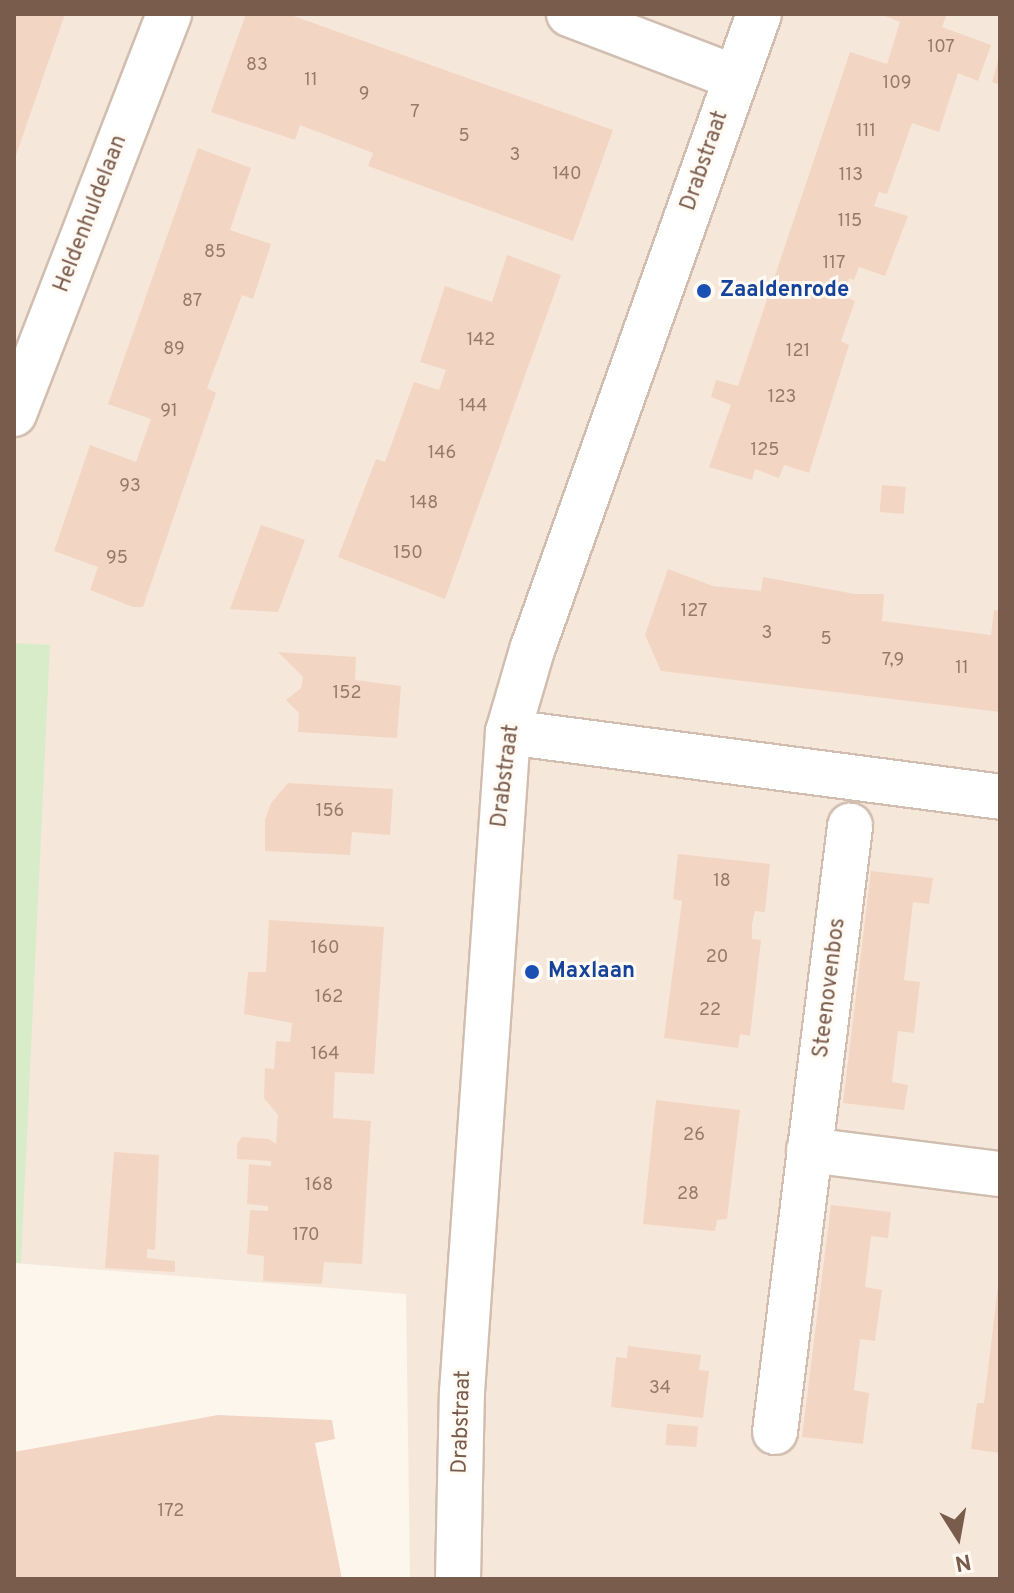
<!DOCTYPE html>
<html>
<head>
<meta charset="utf-8">
<style>
  body { margin:0 }
  #map { position:relative; width:1014px; height:1593px; overflow:hidden; background:#fdf6ec; font-family:Overpass,sans-serif }
  div>[style] { position:absolute }
  [style*='--x'] { left:calc(var(--x)*1px); top:calc(var(--y)*1px); width:calc(var(--w)*1px); rotate:calc(var(--a)*1deg) }
  .residential>* { inset:0; background:#f5e8da }
  .green>* { inset:0; background:#d8ecc9 }
  .building>* { inset:0; background:#f3d5c3; transform-origin:0 0 }
  .roads { filter:drop-shadow(2px 0 #d1beb0) drop-shadow(-2px 0 #d1beb0) drop-shadow(0 2px #d1beb0) drop-shadow(0 -2px #d1beb0) }
  .minor>* { height:44px; margin:-22px; padding:0 22px; transform-origin:22px; border-radius:22px; background:#fff }
  .dots>* { width:22px; height:22px; translate:-50% -50%; box-sizing:border-box; border:4px solid #fffaf3; border-radius:50% }
  span { translate:-50% -50%; white-space:nowrap; text-align:center; line-height:1.15; -webkit-text-stroke:6px #fffaf3; paint-order:stroke }
  .number-label { font-size:18px; color:#987a6a }
  .number-label span { -webkit-text-stroke-width:0 }
  .street-label { font-size:22px; color:#7a5c4d }
  .transit-label { font-size:22px; color:#164399; font-weight:700 }
  .left { translate:0 -50%; text-align:left }
  .frame { position:absolute; inset:0; border:16px solid #7a5c4d; pointer-events:none }
  .north { position:absolute; left:918px; top:1497px; width:80px; height:80px; -webkit-text-stroke:6px #fffaf3; paint-order:stroke; rotate:169deg; font-size:22px; font-weight:700; line-height:32px; text-align:center; color:#7a5c4d }
  .north::after { content:''; display:block; margin:auto; width:28px; height:36px; background:#7a5c4d; clip-path:polygon(50% 0,100% 100%,50% 72%,0 100%) }
</style>
</head>
<body>
<div id="map">
  <div class="residential">
    <i style="clip-path:polygon(14px 14px,1000px 14px,1000px 1579px,410px 1579px,406px 1294px,14px 1263px)"></i>
  </div>
  <div class="green">
    <i style="clip-path:polygon(14px 643px,50px 645px,21px 1263px,14px 1263px)"></i>
  </div>
  <div class="building">
    <i style="clip-path:polygon(14px 14px,65px 14px,15px 158px,14px 158px)"></i>
    <i style="clip-path:polygon(246px 14px,288px 14px,613px 130px,573px 241px,368px 166px,373px 153px,300px 125px,295px 140px,211px 112px)"></i>
    <i style="clip-path:polygon(880px 14px,947px 14px,942px 27px,991px 45px,978px 81px,958px 73px,939px 132px,912px 123px,887px 194px,879px 192px,874px 206px,908px 216px,885px 276px,859px 267px,854px 280px,849px 278px,843px 296px,855px 301px,841px 341px,849px 345px,809px 473px,784px 465px,779px 478px,755px 469px,752px 480px,709px 467px,731px 405px,711px 397px,716px 380px,738px 386px,850px 52px,887px 64px,900px 22px)"></i>
    <i style="clip-path:polygon(999px 57px,1000px 57px,1000px 85px,992px 82px)"></i>
    <i style="clip-path:polygon(198px 148px,251px 168px,230px 230px,271px 244px,253px 299px,242px 295px,207px 388px,216px 393px,143px 607px,133px 607px,90px 590px,98px 567px,54px 551px,90px 445px,136px 462px,151px 419px,108px 404px)"></i>
    <i style="clip-path:polygon(507px 255px,561px 275px,445px 599px,338px 557px,376px 459px,385px 462px,414px 382px,439px 390px,446px 370px,420px 362px,445px 286px,492px 302px)"></i>
    <i style="left:882px;top:485px;width:24px;height:27px;rotate:5deg"></i>
    <i style="clip-path:polygon(261px 525px,305px 540px,278px 612px,230px 609px)"></i>
    <i style="clip-path:polygon(668px 569px,713px 586px,761px 591px,763px 577px,855px 594px,884px 594px,882px 621px,991px 635px,994px 610px,1000px 611px,1000px 712px,661px 671px,645px 635px)"></i>
    <i style="clip-path:polygon(278px 652px,356px 657px,355px 680px,401px 686px,397px 738px,298px 732px,299px 713px,286px 700px,301px 688px,303px 677px)"></i>
    <i style="clip-path:polygon(288px 783px,393px 789px,390px 835px,352px 832px,350px 855px,265px 851px,265px 820px,271px 803px)"></i>
    <i style="clip-path:polygon(678px 854px,770px 864px,765px 912px,755px 911px,752px 924px,752px 939px,761px 940px,750px 1036px,740px 1034px,738px 1048px,664px 1038px,682px 901px,673px 899px)"></i>
    <i style="clip-path:polygon(871px 871px,933px 878px,929px 904px,913px 902px,904px 980px,920px 982px,914px 1033px,898px 1031px,892px 1082px,908px 1085px,904px 1110px,843px 1103px)"></i>
    <i style="clip-path:polygon(269px 920px,384px 927px,374px 1074px,335px 1072px,333px 1118px,371px 1121px,362px 1264px,324px 1262px,322px 1284px,263px 1281px,264px 1256px,247px 1254px,250px 1210px,268px 1211px,268px 1206px,247px 1204px,249px 1164px,271px 1166px,271px 1161px,237px 1159px,237px 1144px,242px 1137px,269px 1139px,276px 1144px,278px 1115px,264px 1098px,265px 1068px,274px 1069px,276px 1041px,290px 1042px,292px 1023px,244px 1014px,248px 972px,266px 972px)"></i>
    <i style="clip-path:polygon(656px 1100px,740px 1110px,727px 1219px,717px 1220px,715px 1231px,643px 1224px)"></i>
    <i style="clip-path:polygon(114px 1152px,159px 1155px,155px 1250px,147px 1249px,147px 1258px,175px 1261px,175px 1272px,105px 1268px)"></i>
    <i style="clip-path:polygon(831px 1205px,891px 1212px,888px 1238px,871px 1236px,865px 1287px,882px 1290px,875px 1341px,860px 1339px,854px 1390px,869px 1393px,863px 1444px,802px 1437px)"></i>
    <i style="clip-path:polygon(998px 1286px,1000px 1287px,1000px 1453px,971px 1449px,977px 1403px,984px 1403px)"></i>
    <i style="clip-path:polygon(628px 1346px,701px 1355px,699px 1370px,709px 1371px,703px 1418px,611px 1407px,616px 1357px,627px 1358px)"></i>
    <i style="clip-path:polygon(218px 1415px,332px 1420px,335px 1439px,315px 1443px,342px 1579px,15px 1579px,14px 1452px)"></i>
    <i style="left:667px;top:1424px;width:31px;height:21px;rotate:4deg"></i>
  </div>
  <div class="roads">
    <div class="minor">
      <i style="--x:569;--y:14;--w:177;--a:20.9"></i>
      <i style="--x:14;--y:414;--w:429;--a:-68.8"></i>
      <i style="--x:508;--y:732;--w:496;--a:7.5"></i>
      <i style="--x:809;--y:1150;--w:193;--a:7.2"></i>
      <i style="--x:775;--y:1432;--w:611;--a:-82.94"></i>
      <i style="--x:458;--y:1579;--w:187;--a:-88.8"></i>
      <i style="--x:462;--y:1392;--w:662;--a:-86.01"></i>
      <i style="--x:508;--y:732;--w:85;--a:-73.7"></i>
      <i style="--x:532;--y:650;--w:675;--a:-70.36"></i>
    </div>
  </div>
  <div class="dots">
    <i style="left:704px;top:291px;background:#1a4fb4"></i>
    <i style="left:532px;top:972px;background:#1a4fb4"></i>
  </div>
  <div class="number-label">
    <span style="left:941px;top:48px">107</span>
    <span style="left:257px;top:66px">83</span>
    <span style="left:311px;top:81px">11</span>
    <span style="left:897px;top:84px">109</span>
    <span style="left:364px;top:95px">9</span>
    <span style="left:415px;top:113px">7</span>
    <span style="left:866px;top:132px">111</span>
    <span style="left:464px;top:137px">5</span>
    <span style="left:515px;top:156px">3</span>
    <span style="left:567px;top:175px">140</span>
    <span style="left:851px;top:176px">113</span>
    <span style="left:850px;top:222px">115</span>
    <span style="left:215px;top:253px">85</span>
    <span style="left:834px;top:264px">117</span>
    <span style="left:192px;top:302px">87</span>
    <span style="left:481px;top:341px">142</span>
    <span style="left:174px;top:350px">89</span>
    <span style="left:798px;top:352px">121</span>
    <span style="left:782px;top:398px">123</span>
    <span style="left:473px;top:407px">144</span>
    <span style="left:169px;top:412px">91</span>
    <span style="left:765px;top:451px">125</span>
    <span style="left:442px;top:454px">146</span>
    <span style="left:130px;top:487px">93</span>
    <span style="left:424px;top:504px">148</span>
    <span style="left:408px;top:554px">150</span>
    <span style="left:117px;top:559px">95</span>
    <span style="left:694px;top:612px">127</span>
    <span style="left:767px;top:634px">3</span>
    <span style="left:826px;top:640px">5</span>
    <span style="left:893px;top:661px">7,9</span>
    <span style="left:962px;top:669px">11</span>
    <span style="left:347px;top:694px">152</span>
    <span style="left:330px;top:812px">156</span>
    <span style="left:722px;top:882px">18</span>
    <span style="left:325px;top:949px">160</span>
    <span style="left:717px;top:958px">20</span>
    <span style="left:329px;top:998px">162</span>
    <span style="left:710px;top:1011px">22</span>
    <span style="left:325px;top:1055px">164</span>
    <span style="left:694px;top:1136px">26</span>
    <span style="left:319px;top:1186px">168</span>
    <span style="left:688px;top:1195px">28</span>
    <span style="left:306px;top:1236px">170</span>
    <span style="left:660px;top:1389px">34</span>
    <span style="left:171px;top:1512px">172</span>
  </div>
  <div class="street-label">
    <span style="left:705px;top:161px;rotate:-71deg">Drabstraat</span>
    <span style="left:91px;top:214px;rotate:-69deg">Heldenhuldelaan</span>
    <span style="left:506px;top:776px;rotate:-83deg">Drabstraat</span>
    <span style="left:830px;top:988px;rotate:-83deg">Steenovenbos</span>
    <span style="left:462px;top:1422px;rotate:-88deg">Drabstraat</span>
  </div>
  <div class="transit-label">
    <span class="left" style="left:720px;top:291px">Zaaldenrode</span>
    <span class="left" style="left:548px;top:972px">Maxlaan</span>
  </div>
  <div class="frame"></div>
  <div class="north">N</div>
</div>
</body>
</html>
